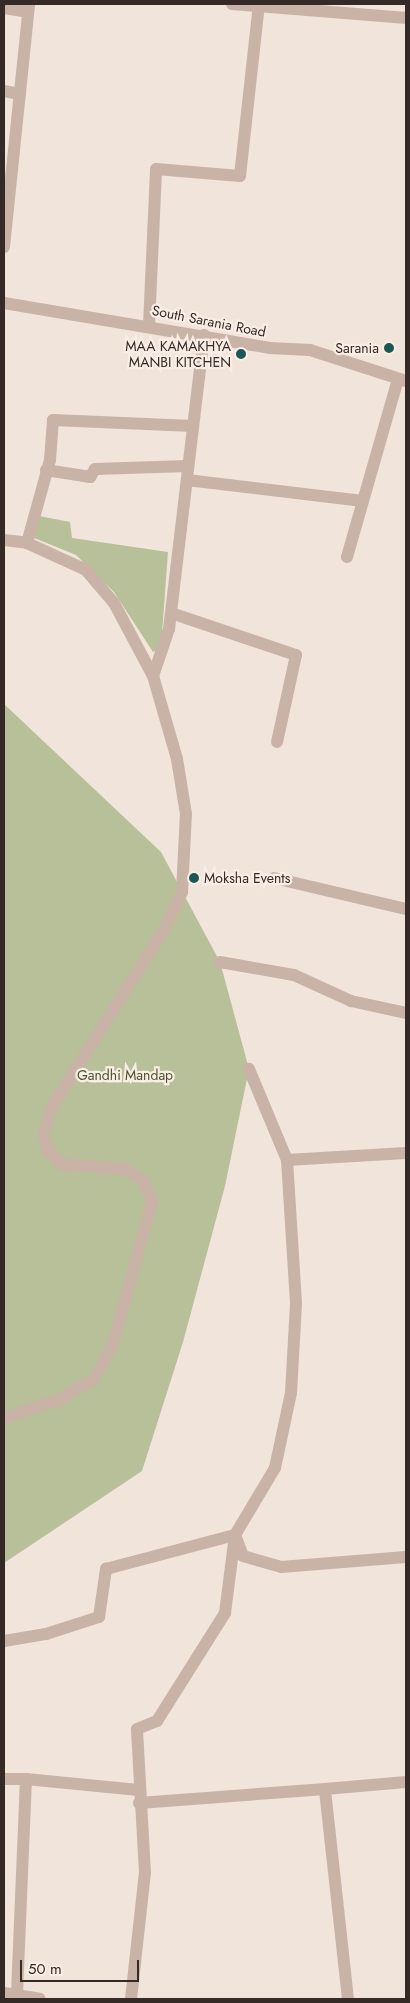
<!DOCTYPE html>
<html>
<head>
<meta charset="utf-8">
<style>
  body { margin:0 }
  #map { position:relative; width:410px; height:2003px; overflow:hidden; background:#f1e4da; font-family:Jost,sans-serif }
  div>[style] { position:absolute }
  [style*='--x'] { left:calc(var(--x)*1px); top:calc(var(--y)*1px); width:calc(var(--w)*1px); rotate:calc(var(--a)*1deg) }
  .green>* { inset:0; background:#b8c09a }
  .minor>* { height:12px; margin:-6px; padding:0 6px; transform-origin:6px; border-radius:6px; background:#c9b2a6 }
  .dots>* { width:14px; height:14px; translate:-50% -50%; box-sizing:border-box; border:2px solid #f9eee6; border-radius:50% }
  span { translate:-50% -50%; white-space:nowrap; text-align:center; line-height:1.15; -webkit-text-stroke:4.5px #f9eee6; paint-order:stroke }
  .street-label { font-size:14px; color:#362a27 }
  .poi-label { font-size:14px; color:#362a27 }
  .right { translate:-100% -50%; text-align:right }
  .left { translate:0 -50%; text-align:left }
  .park-label { font-size:14px; color:#4a542b }
  .frame { position:absolute; inset:0; border:5px solid #362a27; pointer-events:none }
  .scale { position:absolute; left:20px; top:1960px; width:119px; height:22px; box-sizing:border-box; border:2px solid #362a27; border-top:0; padding-left:6px; font-size:15px; line-height:18px; white-space:nowrap; color:#362a27; -webkit-text-stroke:4px #f9eee6; paint-order:stroke }
</style>
</head>
<body>
<div id="map">
  <div class="green">
    <i style="clip-path:polygon(34px 515px,70px 522px,72px 538px,168px 552px,161px 647px,153px 652px,114px 592px,76px 555px,27px 535px)"></i>
    <i style="clip-path:polygon(4px 704px,161px 852px,220px 962px,249px 1069px,225px 1186px,183px 1342px,142px 1471px,4px 1563px)"></i>
  </div>
  <div class="minor">
    <i style="--x:232;--y:4;--w:175;--a:4.6"></i>
    <i style="--x:4;--y:8;--w:24;--a:9"></i>
    <i style="--x:4;--y:91;--w:16;--a:11"></i>
    <i style="--x:4;--y:247;--w:244;--a:-84.1"></i>
    <i style="--x:4;--y:303;--w:270;--a:9.6"></i>
    <i style="--x:270;--y:348;--w:40;--a:2.9"></i>
    <i style="--x:310;--y:350;--w:101;--a:17.9"></i>
    <i style="--x:149;--y:325;--w:156;--a:-87.4"></i>
    <i style="--x:156;--y:169;--w:84;--a:4.8"></i>
    <i style="--x:240;--y:176;--w:173;--a:-83.7"></i>
    <i style="--x:46;--y:470;--w:45;--a:9"></i>
    <i style="--x:90;--y:477;--w:9;--a:-58"></i>
    <i style="--x:95;--y:469;--w:93;--a:-1.8"></i>
    <i style="--x:187;--y:480;--w:177;--a:6.8"></i>
    <i style="--x:4;--y:540;--w:23;--a:7"></i>
    <i style="--x:27;--y:543;--w:65;--a:24.6"></i>
    <i style="--x:86;--y:570;--w:43;--a:49.7"></i>
    <i style="--x:114;--y:603;--w:83;--a:61.9"></i>
    <i style="--x:27;--y:543;--w:86;--a:-74.5"></i>
    <i style="--x:50;--y:460;--w:40;--a:-85.7"></i>
    <i style="--x:53;--y:420;--w:140;--a:2.5"></i>
    <i style="--x:347;--y:557;--w:185;--a:-74"></i>
    <i style="--x:171;--y:613;--w:132;--a:18.6"></i>
    <i style="--x:296;--y:655;--w:89;--a:102.3"></i>
    <i style="--x:274;--y:878;--w:136;--a:13.2"></i>
    <i style="--x:220;--y:962;--w:75;--a:10"></i>
    <i style="--x:294;--y:975;--w:63;--a:24.5"></i>
    <i style="--x:351;--y:1001;--w:56;--a:12.3"></i>
    <i style="--x:287;--y:1160;--w:119;--a:-3.4"></i>
    <i style="--x:4;--y:1418;--w:57;--a:-18.4"></i>
    <i style="--x:58;--y:1400;--w:42;--a:-30.3"></i>
    <i style="--x:94;--y:1379;--w:37;--a:-61"></i>
    <i style="--x:112;--y:1347;--w:150;--a:-74.6"></i>
    <i style="--x:152;--y:1202;--w:22;--a:-111"></i>
    <i style="--x:144;--y:1181;--w:22;--a:-148"></i>
    <i style="--x:125;--y:1169;--w:64;--a:-175.5"></i>
    <i style="--x:61;--y:1164;--w:20;--a:-135"></i>
    <i style="--x:47;--y:1150;--w:16;--a:-101"></i>
    <i style="--x:44;--y:1134;--w:27;--a:-75"></i>
    <i style="--x:51;--y:1108;--w:207;--a:-57.6"></i>
    <i style="--x:162;--y:933;--w:46;--a:-64"></i>
    <i style="--x:182;--y:892;--w:78;--a:-87.1"></i>
    <i style="--x:186;--y:814;--w:56;--a:-99.3"></i>
    <i style="--x:177;--y:759;--w:86;--a:-106.1"></i>
    <i style="--x:153;--y:676;--w:50;--a:-71.2"></i>
    <i style="--x:169;--y:629;--w:296;--a:-83.2"></i>
    <i style="--x:4;--y:1641;--w:43;--a:-9.5"></i>
    <i style="--x:46;--y:1634;--w:56;--a:-17.8"></i>
    <i style="--x:99;--y:1617;--w:49;--a:-81.7"></i>
    <i style="--x:106;--y:1569;--w:133;--a:-14.8"></i>
    <i style="--x:235;--y:1535;--w:78;--a:-59.2"></i>
    <i style="--x:275;--y:1468;--w:77;--a:-78"></i>
    <i style="--x:291;--y:1393;--w:90;--a:-86.8"></i>
    <i style="--x:296;--y:1303;--w:143;--a:-93.6"></i>
    <i style="--x:287;--y:1160;--w:99;--a:-112.7"></i>
    <i style="--x:4;--y:1779;--w:22;--a:0"></i>
    <i style="--x:26;--y:1779;--w:216;--a:92.4"></i>
    <i style="--x:26;--y:1779;--w:113;--a:5.6"></i>
    <i style="--x:139;--y:1803;--w:187;--a:-4.3"></i>
    <i style="--x:4;--y:1993;--w:36;--a:9"></i>
    <i style="--x:131;--y:1999;--w:127;--a:-83.7"></i>
    <i style="--x:145;--y:1873;--w:144;--a:-93.2"></i>
    <i style="--x:137;--y:1729;--w:22;--a:-22"></i>
    <i style="--x:157;--y:1721;--w:128;--a:-57.8"></i>
    <i style="--x:225;--y:1613;--w:79;--a:-82.7"></i>
    <i style="--x:235;--y:1535;--w:22;--a:69"></i>
    <i style="--x:243;--y:1556;--w:40;--a:16"></i>
    <i style="--x:281;--y:1567;--w:125;--a:-4.6"></i>
    <i style="--x:348;--y:1999;--w:211;--a:-96.3"></i>
    <i style="--x:325;--y:1789;--w:81;--a:-4.9"></i>
  </div>
  <div class="dots">
    <i style="left:389px;top:348px;background:#1d5754"></i>
    <i style="left:241px;top:354px;background:#1d5754"></i>
    <i style="left:194px;top:878px;background:#1d5754"></i>
  </div>
  <div class="street-label">
    <span style="left:209px;top:321px;rotate:11deg">South Sarania Road</span>
  </div>
  <div class="poi-label">
    <span class="right" style="left:231px;top:354px">MAA KAMAKHYA<br>MANBI KITCHEN</span>
    <span class="right" style="left:379px;top:348px">Sarania</span>
    <span class="left" style="left:204px;top:878px">Moksha Events</span>
  </div>
  <div class="park-label">
    <span style="left:125px;top:1075px">Gandhi Mandap</span>
  </div>
  <div class="frame"></div>
  <div class="scale">50 m</div>
</div>
</body>
</html>
